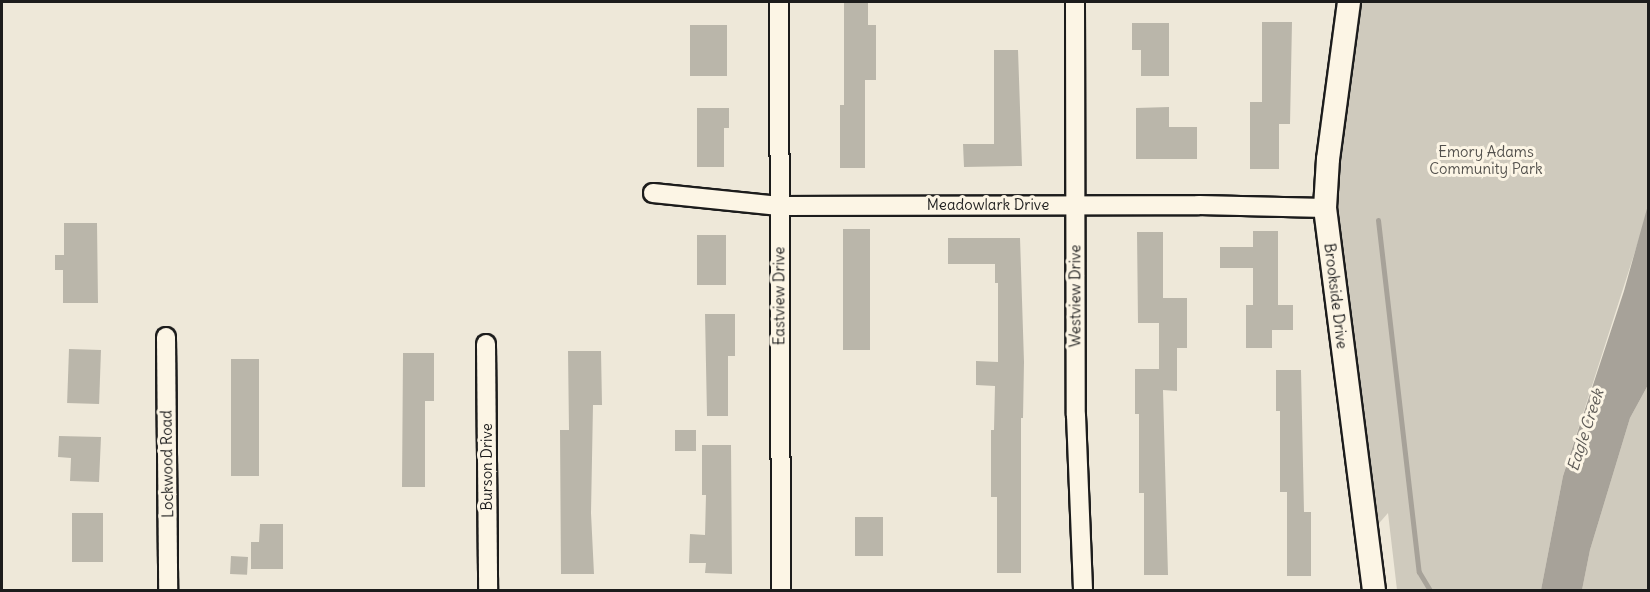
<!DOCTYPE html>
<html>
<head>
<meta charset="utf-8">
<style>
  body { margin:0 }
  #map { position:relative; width:1650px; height:592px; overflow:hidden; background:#eee8d9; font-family:Delius,sans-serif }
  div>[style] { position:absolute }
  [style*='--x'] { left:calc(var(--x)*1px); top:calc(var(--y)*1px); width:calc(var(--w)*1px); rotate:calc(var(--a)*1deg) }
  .green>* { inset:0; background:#cfcabd }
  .water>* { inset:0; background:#a7a299 }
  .stream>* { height:5px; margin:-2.5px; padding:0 2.5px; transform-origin:2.5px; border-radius:2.5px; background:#a7a299 }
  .building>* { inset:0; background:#bab6aa; transform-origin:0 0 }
  .roads { filter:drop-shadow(2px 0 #1c1c1c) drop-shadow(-2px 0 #1c1c1c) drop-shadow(0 2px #1c1c1c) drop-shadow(0 -2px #1c1c1c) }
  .minor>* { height:18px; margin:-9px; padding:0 9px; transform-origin:9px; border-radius:9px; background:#fcf5e5 }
  .tertiary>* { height:22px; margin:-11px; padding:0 11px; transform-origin:11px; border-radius:11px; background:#fcf5e5 }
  span { translate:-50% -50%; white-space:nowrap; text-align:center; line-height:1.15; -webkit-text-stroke:6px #fcf5e5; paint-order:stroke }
  .park-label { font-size:15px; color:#52504c }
  .street-label { font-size:15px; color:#1c1c1c }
  .water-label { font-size:16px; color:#5b5854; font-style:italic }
  .frame { position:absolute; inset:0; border:3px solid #1c1c1c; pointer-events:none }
</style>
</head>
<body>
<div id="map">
  <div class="green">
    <i style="clip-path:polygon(1348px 2px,1648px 2px,1648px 211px,1563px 476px,1541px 590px,1397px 590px,1388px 513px,1367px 537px,1325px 208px)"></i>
    <i style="clip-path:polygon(1648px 385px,1648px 590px,1582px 590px,1590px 550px,1630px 418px)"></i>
  </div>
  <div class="water">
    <i style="clip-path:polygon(1648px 205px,1648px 385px,1630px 418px,1590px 550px,1582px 590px,1541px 590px,1563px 476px,1624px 291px)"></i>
  </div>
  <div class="stream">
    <i style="--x:1378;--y:220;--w:354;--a:83.4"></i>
    <i style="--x:1419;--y:572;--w:21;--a:59"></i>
  </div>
  <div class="building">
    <i style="clip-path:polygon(844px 2px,868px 2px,868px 25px,876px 25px,876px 80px,865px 80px,865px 168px,840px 168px,840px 105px,844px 105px)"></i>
    <i style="clip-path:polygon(1262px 22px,1292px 22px,1290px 124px,1279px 124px,1279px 169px,1250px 169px,1250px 102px,1262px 102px)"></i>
    <i style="clip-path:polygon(1132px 23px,1169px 23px,1169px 76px,1141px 76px,1141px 50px,1132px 50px)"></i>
    <i style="left:727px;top:25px;width:51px;height:37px;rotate:90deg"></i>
    <i style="clip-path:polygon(994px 50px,1018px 50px,1022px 166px,964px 167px,963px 144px,994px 144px)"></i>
    <i style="clip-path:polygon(1169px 107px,1169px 127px,1197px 127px,1197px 159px,1136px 159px,1136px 108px)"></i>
    <i style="clip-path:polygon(697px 108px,729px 108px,729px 128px,724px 128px,724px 167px,697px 167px)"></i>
    <i style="clip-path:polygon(64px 223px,97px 223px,98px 303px,63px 303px,63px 270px,55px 270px,55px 255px,64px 255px)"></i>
    <i style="left:843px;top:229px;width:27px;height:121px"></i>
    <i style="clip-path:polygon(1253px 231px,1278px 231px,1278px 305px,1293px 305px,1293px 330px,1272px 330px,1272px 348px,1246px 348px,1246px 305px,1253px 305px,1253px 268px,1220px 268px,1220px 247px,1253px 247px)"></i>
    <i style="clip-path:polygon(1137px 232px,1163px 232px,1163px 298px,1187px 298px,1187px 348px,1177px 348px,1177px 391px,1163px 390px,1168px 575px,1144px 575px,1144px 493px,1139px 493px,1139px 414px,1135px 414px,1135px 369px,1159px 369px,1159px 323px,1138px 323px)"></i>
    <i style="left:697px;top:235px;width:29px;height:50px"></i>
    <i style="clip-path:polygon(948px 238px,1020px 238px,1024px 362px,1023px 418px,1021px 418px,1021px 573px,997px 573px,997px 497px,991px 497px,991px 430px,994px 430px,995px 386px,976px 385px,976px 361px,998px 362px,998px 283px,995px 283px,995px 264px,948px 264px)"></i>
    <i style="clip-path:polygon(705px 314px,735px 314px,735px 356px,728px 356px,728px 416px,707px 416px)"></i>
    <i style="left:69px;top:349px;width:32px;height:54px;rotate:2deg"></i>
    <i style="clip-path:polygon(568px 351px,601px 351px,602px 405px,593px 405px,591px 513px,594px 574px,561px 574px,560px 430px,569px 430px)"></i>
    <i style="clip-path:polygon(403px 353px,434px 353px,434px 401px,425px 401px,425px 487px,402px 487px)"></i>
    <i style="left:231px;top:359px;width:28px;height:117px"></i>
    <i style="clip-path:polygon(1276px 370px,1301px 370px,1304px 512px,1311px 512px,1311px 576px,1287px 576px,1287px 492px,1280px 492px,1280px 411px,1276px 411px)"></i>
    <i style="left:675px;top:430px;width:21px;height:21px"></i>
    <i style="clip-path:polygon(59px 436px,101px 437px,99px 482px,70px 481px,71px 458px,58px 457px)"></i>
    <i style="clip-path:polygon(702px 445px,731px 445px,732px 574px,705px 573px,706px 563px,689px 563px,690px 534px,705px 535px,706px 495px,702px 495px)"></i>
    <i style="left:72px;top:513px;width:31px;height:49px"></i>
    <i style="left:855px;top:517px;width:28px;height:39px"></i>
    <i style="clip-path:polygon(260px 524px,283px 524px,283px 569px,251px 569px,251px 542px,259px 542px)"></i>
    <i style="left:231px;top:556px;width:17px;height:18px;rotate:3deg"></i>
  </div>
  <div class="roads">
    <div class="minor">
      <i style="--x:779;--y:2;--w:588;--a:89.81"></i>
      <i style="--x:1075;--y:2;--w:413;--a:89.9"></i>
      <i style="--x:1076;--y:415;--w:175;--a:87.7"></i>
      <i style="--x:653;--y:193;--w:127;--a:5.9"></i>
      <i style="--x:779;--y:206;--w:420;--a:-0.1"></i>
      <i style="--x:1199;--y:205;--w:126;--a:1.4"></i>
      <i style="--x:166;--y:337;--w:253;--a:89.5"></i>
      <i style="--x:486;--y:344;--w:246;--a:89.5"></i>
    </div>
    <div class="tertiary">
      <i style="--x:1349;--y:2;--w:158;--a:97.6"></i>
      <i style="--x:1328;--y:159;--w:49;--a:93.5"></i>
      <i style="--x:1325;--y:208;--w:385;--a:82.7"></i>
    </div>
  </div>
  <div class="park-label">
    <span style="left:1486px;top:160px">Emory Adams<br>Community Park</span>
  </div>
  <div class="street-label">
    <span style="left:988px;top:205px">Meadowlark Drive</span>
    <span style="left:779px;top:296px;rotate:-90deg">Eastview Drive</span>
    <span style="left:1075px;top:296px;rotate:-90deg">Westview Drive</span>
    <span style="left:1336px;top:296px;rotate:83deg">Brookside Drive</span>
    <span style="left:167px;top:464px;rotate:-91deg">Lockwood Road</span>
    <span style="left:487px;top:467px;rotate:-90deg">Burson Drive</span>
  </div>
  <div class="water-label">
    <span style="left:1585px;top:430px;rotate:-72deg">Eagle Creek</span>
  </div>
  <div class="frame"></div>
</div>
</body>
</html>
